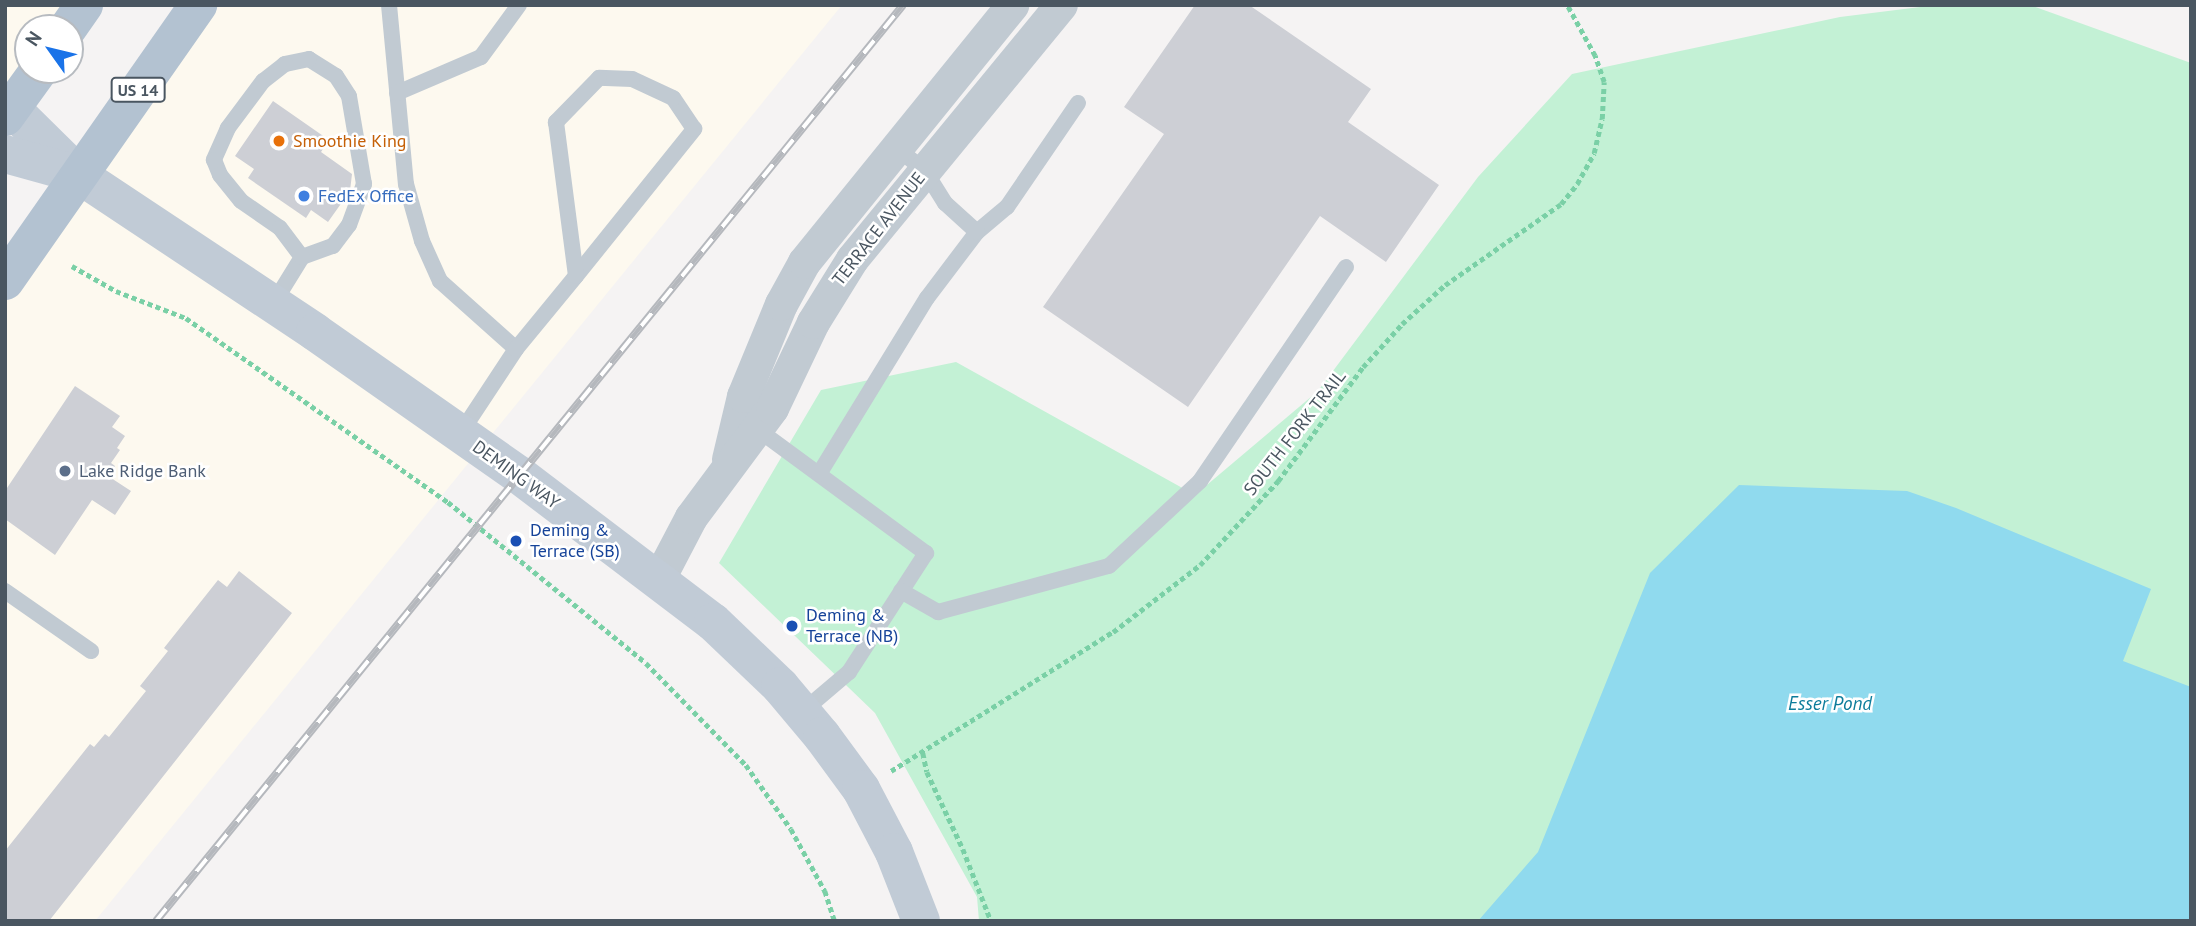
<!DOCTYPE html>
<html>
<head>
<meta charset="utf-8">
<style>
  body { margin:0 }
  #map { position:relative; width:2196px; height:926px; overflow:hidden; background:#f5f3f3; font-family:"PT Sans",sans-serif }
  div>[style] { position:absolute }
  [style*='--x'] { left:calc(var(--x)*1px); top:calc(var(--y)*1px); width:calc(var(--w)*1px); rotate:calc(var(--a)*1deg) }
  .commercial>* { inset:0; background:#fdf9ef }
  .green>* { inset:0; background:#c3f1d5 }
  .water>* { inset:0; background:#90daee }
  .building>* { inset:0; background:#cdcfd5 }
  .path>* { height:4.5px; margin-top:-2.25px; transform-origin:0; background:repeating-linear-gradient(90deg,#7ad0a6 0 5px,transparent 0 8.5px) }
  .lane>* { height:16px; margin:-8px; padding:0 8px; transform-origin:8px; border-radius:8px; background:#c1cad2 }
  .street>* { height:33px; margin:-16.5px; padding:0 16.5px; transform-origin:16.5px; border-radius:16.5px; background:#c1cad2 }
  .secondary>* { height:38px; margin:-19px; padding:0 19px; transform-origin:19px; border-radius:19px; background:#c1cbd6 }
  .primary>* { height:38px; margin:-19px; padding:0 19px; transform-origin:19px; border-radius:19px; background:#b3c2d1 }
  .rail>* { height:8px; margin-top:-4px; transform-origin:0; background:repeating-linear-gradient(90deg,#fff 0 16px,#b5b8bd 0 32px); box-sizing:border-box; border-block:2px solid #b5b8bd }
  .dots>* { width:19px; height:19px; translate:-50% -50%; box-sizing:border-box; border:4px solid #fff; border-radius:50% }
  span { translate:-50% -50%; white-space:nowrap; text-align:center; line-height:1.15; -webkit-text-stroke:5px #fff; paint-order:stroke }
  .shield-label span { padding:2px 5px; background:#fff; border:2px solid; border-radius:5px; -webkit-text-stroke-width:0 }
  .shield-label { font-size:16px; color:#4a5661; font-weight:700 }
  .food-label { font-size:18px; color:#c56008 }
  .left { translate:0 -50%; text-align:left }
  .shop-label { font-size:18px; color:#366cbe }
  .street-label { font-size:18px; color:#4a5661 }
  .service-label { font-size:18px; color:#4e5e75 }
  .transit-label { font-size:18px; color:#164399 }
  .water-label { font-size:19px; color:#0c7c9b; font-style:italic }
  .frame { position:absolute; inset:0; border:7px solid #4a5661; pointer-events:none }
  .north { position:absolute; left:14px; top:14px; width:70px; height:70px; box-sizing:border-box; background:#fff; border:2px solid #b7bbc0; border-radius:50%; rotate:304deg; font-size:19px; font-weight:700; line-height:28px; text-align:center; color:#4a5661 }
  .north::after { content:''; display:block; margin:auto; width:24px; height:32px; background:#1a73e8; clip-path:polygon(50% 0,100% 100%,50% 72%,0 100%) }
</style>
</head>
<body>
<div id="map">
  <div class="commercial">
    <i style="clip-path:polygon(5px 5px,82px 5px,66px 28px,28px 28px,28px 70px,5px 117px)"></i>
    <i style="clip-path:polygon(208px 5px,842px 5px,95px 921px,5px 921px,5px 281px)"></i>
  </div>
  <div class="green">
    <i style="clip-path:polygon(1936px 5px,2030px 5px,2191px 63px,2191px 921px,979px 921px,977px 897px,875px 713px,719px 563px,821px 390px,956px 362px,1195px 495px,1318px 391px,1478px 177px,1572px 74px,1840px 17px)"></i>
  </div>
  <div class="water">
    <i style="clip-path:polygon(1739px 485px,1907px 491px,1956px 508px,2151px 589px,2123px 661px,2191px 687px,2191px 921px,1478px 921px,1538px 852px,1650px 573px)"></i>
  </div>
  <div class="building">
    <i style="clip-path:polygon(1195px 5px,1249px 5px,1371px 89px,1348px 122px,1439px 185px,1386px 262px,1320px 216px,1188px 407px,1043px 307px,1164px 134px,1124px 107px)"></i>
    <i style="clip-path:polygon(273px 101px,329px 140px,321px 152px,352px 174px,350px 191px,328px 222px,311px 210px,306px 218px,248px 178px,254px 169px,235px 156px)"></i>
    <i style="clip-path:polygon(75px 386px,120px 416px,112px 427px,125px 436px,117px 448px,120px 450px,111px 463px,115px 466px,108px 476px,131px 491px,115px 515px,92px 500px,55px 555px,5px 519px,5px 491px)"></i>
    <i style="clip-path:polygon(239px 571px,292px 613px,49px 921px,5px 921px,5px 851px,90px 744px,94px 747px,105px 734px,109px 737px,146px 691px,140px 686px,168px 651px,164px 648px,218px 580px,227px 587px)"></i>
  </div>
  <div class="path">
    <i style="--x:72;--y:266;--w:51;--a:29.6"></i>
    <i style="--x:116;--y:291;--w:75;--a:21.1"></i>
    <i style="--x:186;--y:318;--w:320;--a:35.1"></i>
    <i style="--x:448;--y:502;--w:255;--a:39.1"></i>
    <i style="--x:646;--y:663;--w:143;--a:45.6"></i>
    <i style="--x:746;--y:765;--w:78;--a:54.9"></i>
    <i style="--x:791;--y:829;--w:71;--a:61.3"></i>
    <i style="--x:825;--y:891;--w:32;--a:72"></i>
    <i style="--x:923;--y:753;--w:19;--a:78"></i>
    <i style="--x:927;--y:772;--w:85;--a:64.9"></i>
    <i style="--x:963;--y:849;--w:77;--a:68.7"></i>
    <i style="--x:891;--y:771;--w:262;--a:-32.1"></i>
    <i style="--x:1113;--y:632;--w:110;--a:-37.6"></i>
    <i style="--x:1200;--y:565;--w:115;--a:-47.1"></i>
    <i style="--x:1278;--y:481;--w:142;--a:-53.3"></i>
    <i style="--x:1363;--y:367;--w:58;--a:-47.8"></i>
    <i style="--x:1402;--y:324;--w:58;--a:-42.2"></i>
    <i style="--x:1445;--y:285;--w:141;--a:-34.9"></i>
    <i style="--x:1561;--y:204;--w:26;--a:-51"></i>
    <i style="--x:1577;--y:184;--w:35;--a:-61"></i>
    <i style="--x:1594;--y:153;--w:35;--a:-77"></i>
    <i style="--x:1602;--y:119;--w:37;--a:-87"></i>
    <i style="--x:1604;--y:82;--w:28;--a:-109"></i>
    <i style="--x:1595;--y:56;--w:58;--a:-118.8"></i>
  </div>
  <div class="lane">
    <i style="--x:389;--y:5;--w:180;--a:84.6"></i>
    <i style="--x:406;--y:184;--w:59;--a:74.3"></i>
    <i style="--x:422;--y:241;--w:44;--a:65.8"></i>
    <i style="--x:440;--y:281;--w:102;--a:41.8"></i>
    <i style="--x:516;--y:349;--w:102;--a:123.4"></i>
    <i style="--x:397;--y:93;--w:91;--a:-23.2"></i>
    <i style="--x:481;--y:57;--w:64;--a:-53.8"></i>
    <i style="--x:977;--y:232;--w:39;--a:-40"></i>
    <i style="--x:1007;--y:207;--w:126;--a:-55.7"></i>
    <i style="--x:273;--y:304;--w:55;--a:-58.3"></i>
    <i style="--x:302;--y:257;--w:33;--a:-20"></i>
    <i style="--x:333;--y:246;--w:26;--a:-53"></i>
    <i style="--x:349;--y:225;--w:44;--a:-69.9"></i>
    <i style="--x:364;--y:184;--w:89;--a:-99.7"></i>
    <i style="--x:349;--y:96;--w:24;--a:-123"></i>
    <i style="--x:336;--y:76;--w:32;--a:-148"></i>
    <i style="--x:309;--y:59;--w:25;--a:168"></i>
    <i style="--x:285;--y:64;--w:28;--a:142"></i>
    <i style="--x:263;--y:81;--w:59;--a:126.7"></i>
    <i style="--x:228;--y:128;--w:35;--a:114"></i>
    <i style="--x:214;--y:160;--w:16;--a:68"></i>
    <i style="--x:220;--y:175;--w:33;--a:51"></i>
    <i style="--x:241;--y:201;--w:47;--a:34.7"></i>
    <i style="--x:280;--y:228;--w:36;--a:53"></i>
    <i style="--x:516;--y:349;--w:94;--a:-50.6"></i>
    <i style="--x:576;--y:276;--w:189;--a:-51.2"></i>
    <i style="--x:694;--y:129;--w:37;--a:-124"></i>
    <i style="--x:673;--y:98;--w:45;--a:-155.1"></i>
    <i style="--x:632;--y:79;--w:33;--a:-178"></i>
    <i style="--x:599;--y:78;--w:62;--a:134.3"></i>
    <i style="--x:556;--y:122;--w:155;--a:82.6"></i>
    <i style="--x:757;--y:429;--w:210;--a:36.3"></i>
    <i style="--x:926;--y:553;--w:142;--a:122.9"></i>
    <i style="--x:849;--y:672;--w:62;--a:139.6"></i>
    <i style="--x:819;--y:474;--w:206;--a:-58.5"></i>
    <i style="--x:927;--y:298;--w:83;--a:-52.9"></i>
    <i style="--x:977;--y:232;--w:43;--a:-137.8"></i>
    <i style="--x:945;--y:203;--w:39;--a:-122"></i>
    <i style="--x:924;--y:170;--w:36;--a:-141"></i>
    <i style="--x:5;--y:591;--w:105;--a:34.9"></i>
    <i style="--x:901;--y:591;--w:43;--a:29.6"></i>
    <i style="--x:938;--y:612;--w:177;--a:-15.1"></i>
    <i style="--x:1109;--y:566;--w:125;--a:-43"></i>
    <i style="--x:1200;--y:481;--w:259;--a:-55.7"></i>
  </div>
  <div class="street">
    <i style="--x:728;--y:459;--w:65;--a:-76.6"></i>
    <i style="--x:743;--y:396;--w:100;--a:-67.6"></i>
    <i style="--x:781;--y:304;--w:48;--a:-61.3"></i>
    <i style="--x:804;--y:262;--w:331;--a:-51"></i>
    <i style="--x:658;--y:580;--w:71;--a:-62.4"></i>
    <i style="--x:691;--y:517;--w:136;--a:-53.4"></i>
    <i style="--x:772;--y:408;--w:95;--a:-64.5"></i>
    <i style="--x:813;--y:322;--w:74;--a:-58.2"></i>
    <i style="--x:852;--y:259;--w:329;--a:-50.6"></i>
  </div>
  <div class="secondary">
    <i style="--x:5;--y:102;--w:104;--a:44.6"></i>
    <i style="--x:79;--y:175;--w:283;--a:33.6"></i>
    <i style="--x:315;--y:332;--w:249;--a:35"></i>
    <i style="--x:519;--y:475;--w:243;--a:37.2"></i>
    <i style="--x:713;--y:622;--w:93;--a:43.7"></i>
    <i style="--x:780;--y:686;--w:65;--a:50"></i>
    <i style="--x:822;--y:736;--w:66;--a:53.7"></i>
    <i style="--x:861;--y:789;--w:71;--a:62.4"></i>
    <i style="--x:894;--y:852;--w:74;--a:68.6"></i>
    <i style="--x:5;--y:154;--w:75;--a:15.5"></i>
  </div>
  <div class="primary">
    <i style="--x:68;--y:28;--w:28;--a:-55"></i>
    <i style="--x:5;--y:117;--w:58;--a:-54.1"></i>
    <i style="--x:5;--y:281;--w:337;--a:-55"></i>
  </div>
  <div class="rail">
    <i style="--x:156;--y:921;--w:1182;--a:-50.8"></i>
  </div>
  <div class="dots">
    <i style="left:279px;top:141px;background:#e8710a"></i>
    <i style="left:304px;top:196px;background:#3f7fe0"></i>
    <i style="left:65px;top:471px;background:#5c6f8a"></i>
    <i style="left:516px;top:541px;background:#1a4fb4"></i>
    <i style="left:792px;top:626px;background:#1a4fb4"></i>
  </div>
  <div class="shield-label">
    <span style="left:138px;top:90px">US 14</span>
  </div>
  <div class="food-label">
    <span class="left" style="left:293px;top:141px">Smoothie King</span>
  </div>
  <div class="shop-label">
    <span class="left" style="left:318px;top:196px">FedEx Office</span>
  </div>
  <div class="street-label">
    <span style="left:879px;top:229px;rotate:-52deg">TERRACE AVENUE</span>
    <span style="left:1295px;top:433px;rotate:-52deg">SOUTH FORK TRAIL</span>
    <span style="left:516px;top:475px;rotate:36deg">DEMING WAY</span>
  </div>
  <div class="service-label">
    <span class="left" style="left:79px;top:471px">Lake Ridge Bank</span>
  </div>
  <div class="transit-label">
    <span class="left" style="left:530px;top:541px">Deming &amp;<br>Terrace (SB)</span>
    <span class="left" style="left:806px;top:626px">Deming &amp;<br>Terrace (NB)</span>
  </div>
  <div class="water-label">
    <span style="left:1830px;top:704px">Esser Pond</span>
  </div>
  <div class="frame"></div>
  <div class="north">N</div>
</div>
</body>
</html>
